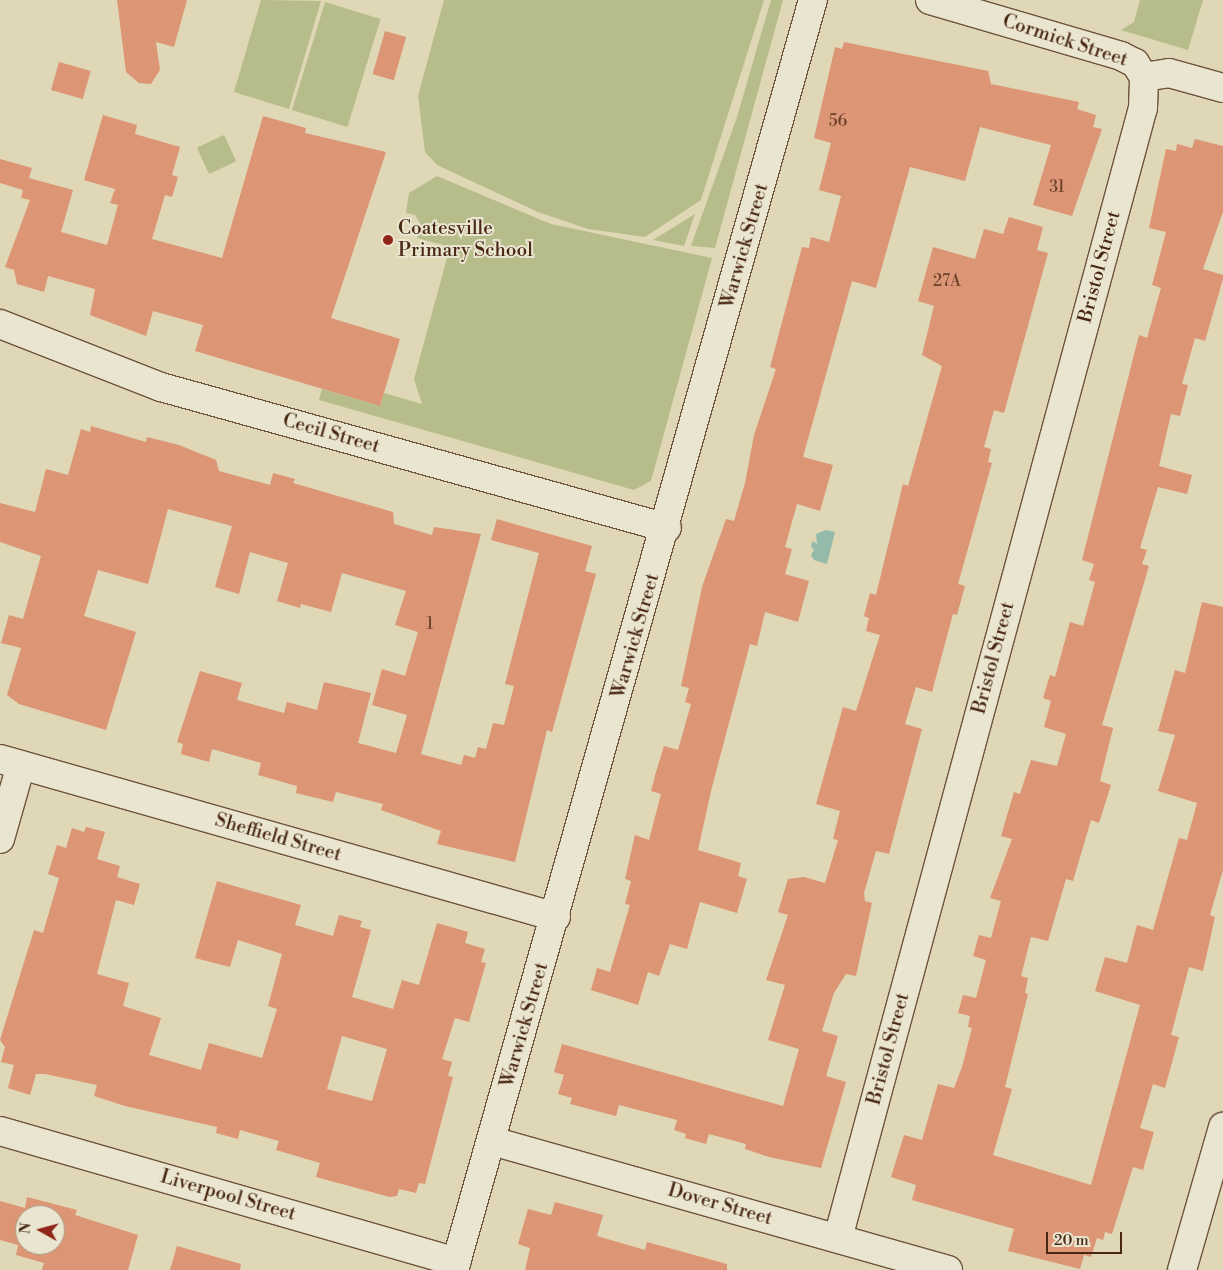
<!DOCTYPE html>
<html>
<head>
<meta charset="utf-8">
<style>
  body { margin:0 }
  #map { position:relative; width:1223px; height:1270px; overflow:hidden; background:#dfd7b6; font-family:"Libre Bodoni",serif }
  div>[style] { position:absolute }
  [style*='--x'] { left:calc(var(--x)*1px); top:calc(var(--y)*1px); width:calc(var(--w)*1px); rotate:calc(var(--a)*1deg) }
  .green>* { inset:0; background:#b7bd8a; transform-origin:0 0 }
  .water>* { inset:0; background:#94baa9 }
  .building>* { inset:0; background:#dc9575; transform-origin:0 0 }
  .roads { filter:drop-shadow(1px 0 #6e533c) drop-shadow(-1px 0 #6e533c) drop-shadow(0 1px #6e533c) drop-shadow(0 -1px #6e533c) }
  .street>* { height:28px; margin:-14px; padding:0 14px; transform-origin:14px; border-radius:14px; background:#eae5d0 }
  .secondary>* { height:28px; margin:-14px; padding:0 14px; transform-origin:14px; border-radius:14px; background:#eae5d0 }
  .dots>* { width:14px; height:14px; translate:-50% -50%; box-sizing:border-box; border:2px solid #eae5d0; border-radius:50% }
  span { translate:-50% -50%; white-space:nowrap; text-align:center; line-height:1.15; -webkit-text-stroke:4px #eae5d0; paint-order:stroke }
  .number-label { font-size:16px; color:#6d422c }
  .number-label span { -webkit-text-stroke-width:0 }
  .street-label { font-size:19px; color:#482713 }
  .poi-label { font-size:19px; color:#482713 }
  .left { translate:0 -50%; text-align:left }
  .north { position:absolute; left:15px; top:1205px; width:50px; height:50px; box-sizing:border-box; background:#eae5d0; border:1px solid #a99984; border-radius:50%; rotate:277deg; font-size:14px; font-weight:700; line-height:20px; text-align:center; color:#482713 }
  .north::after { content:''; display:block; margin:auto; width:18px; height:22px; background:#8f2418; clip-path:polygon(50% 0,100% 100%,50% 72%,0 100%) }
  .scale { position:absolute; left:1046px; top:1232px; width:76px; height:22px; box-sizing:border-box; border:2px solid #482713; border-top:0; padding-left:6px; font-size:15px; line-height:18px; white-space:nowrap; color:#482713; -webkit-text-stroke:4px #eae5d0; paint-order:stroke }
</style>
</head>
<body>
<div id="map">
  <div class="green">
    <i style="clip-path:polygon(261px 0,321px 1px,289px 109px,234px 92px)"></i>
    <i style="clip-path:polygon(444px 0,764px 0,701px 200px,645px 237px,588px 229px,538px 212px,437px 165px,425px 152px,418px 96px)"></i>
    <i style="clip-path:polygon(771px 0,783px 0,715px 248px,691px 246px,737px 117px)"></i>
    <i style="clip-path:polygon(1140px 0,1203px 0,1188px 50px,1121px 30px,1134px 22px)"></i>
    <i style="left:325px;top:2px;width:58px;height:113px;rotate:17deg"></i>
    <i style="left:224px;top:135px;width:29px;height:30px;rotate:65deg"></i>
    <i style="clip-path:polygon(437px 176px,551px 224px,712px 258px,651px 481px,634px 490px,319px 400px,322px 389px,380px 406px,384px 393px,422px 404px,414px 379px,450px 247px,417px 238px,420px 223px,415px 215px,406px 213px,409px 193px)"></i>
    <i style="clip-path:polygon(695px 214px,684px 246px,653px 240px)"></i>
  </div>
  <div class="water">
    <i style="clip-path:polygon(826px 530px,835px 532px,827px 564px,814px 560px,811px 555px,816px 547px,813px 550px,811px 545px,813px 541px,817px 544px,816px 534px)"></i>
  </div>
  <div class="building">
    <i style="clip-path:polygon(117px 0,187px 0,174px 47px,156px 42px,160px 70px,151px 84px,139px 83px,126px 72px)"></i>
    <i style="left:385px;top:31px;width:22px;height:45px;rotate:16deg"></i>
    <i style="clip-path:polygon(844px 42px,988px 71px,991px 84px,1079px 102px,1077px 109px,1096px 115px,1093px 127px,1102px 129px,1072px 216px,1033px 205px,1051px 145px,980px 127px,965px 181px,910px 167px,876px 288px,852px 281px,803px 457px,833px 465px,820px 511px,797px 504px,785px 547px,792px 549px,785px 574px,809px 581px,798px 622px,765px 612px,757px 646px,750px 644px,712px 787px,698px 850px,741px 863px,738px 876px,747px 879px,737px 913px,700px 902px,687px 949px,670px 944px,659px 976px,648px 972px,638px 1005px,591px 990px,597px 968px,610px 972px,630px 905px,625px 904px,631px 881px,625px 879px,635px 835px,649px 840px,661px 794px,651px 791px,656px 772px,664px 746px,678px 750px,691px 704px,685px 702px,689px 688px,681px 686px,702px 587px,726px 519px,734px 521px,745px 483px,754px 435px,776px 369px,770px 367px,802px 247px,809px 248px,811px 237px,829px 242px,841px 196px,819px 190px,831px 143px,814px 138px,835px 47px,842px 49px)"></i>
    <i style="left:59px;top:62px;width:33px;height:29px;rotate:16deg"></i>
    <i style="clip-path:polygon(103px 115px,137px 125px,135px 134px,180px 147px,172px 175px,178px 177px,172px 197px,165px 195px,152px 239px,222px 258px,263px 116px,306px 128px,305px 133px,386px 152px,331px 318px,400px 339px,380px 406px,195px 351px,203px 325px,153px 311px,146px 336px,90px 315px,95px 289px,48px 276px,44px 292px,17px 284px,14px 270px,5px 267px,30px 200px,21px 198px,23px 190px,0 183px,0 159px,32px 168px,29px 178px,73px 190px,61px 232px,107px 245px,118px 205px,110px 203px,115px 189px,84px 180px)"></i>
    <i style="clip-path:polygon(1195px 139px,1223px 146px,1223px 212px,1203px 269px,1223px 275px,1223px 279px,1205px 341px,1195px 338px,1182px 384px,1188px 385px,1180px 416px,1171px 414px,1159px 466px,1192px 475px,1187px 494px,1158px 487px,1140px 548px,1147px 550px,1142px 564px,1149px 566px,1102px 725px,1113px 728px,1100px 781px,1111px 785px,1099px 823px,1091px 820px,1073px 881px,1066px 879px,1048px 941px,1031px 937px,1021px 976px,1028px 978px,1025px 993px,1028px 994px,1005px 1087px,1012px 1089px,993px 1155px,1091px 1185px,1140px 1005px,1095px 991px,1105px 957px,1127px 963px,1137px 925px,1153px 930px,1179px 838px,1187px 840px,1197px 803px,1158px 791px,1175px 735px,1158px 731px,1175px 670px,1185px 673px,1202px 602px,1223px 607px,1223px 870px,1210px 915px,1215px 917px,1203px 971px,1189px 967px,1171px 1035px,1179px 1037px,1165px 1088px,1153px 1084px,1140px 1128px,1154px 1132px,1143px 1170px,1133px 1167px,1112px 1234px,1105px 1232px,1103px 1240px,1097px 1238px,1091px 1257px,1084px 1255px,1080px 1269px,1008px 1251px,1014px 1229px,912px 1200px,916px 1185px,891px 1177px,904px 1135px,922px 1140px,938px 1084px,954px 1088px,962px 1067px,972px 1028px,968px 1027px,970px 1016px,958px 1013px,963px 995px,976px 998px,986px 960px,973px 956px,979px 935px,991px 938px,1001px 901px,990px 898px,1012px 839px,1001px 836px,1014px 792px,1020px 794px,1031px 760px,1057px 766px,1066px 734px,1044px 727px,1051px 701px,1043px 698px,1050px 675px,1055px 677px,1070px 622px,1083px 626px,1095px 582px,1089px 580px,1094px 564px,1082px 560px,1139px 335px,1147px 338px,1161px 288px,1152px 285px,1166px 232px,1149px 228px,1166px 149px,1176px 151px,1177px 144px,1192px 148px)"></i>
    <i style="clip-path:polygon(1009px 217px,1043px 227px,1037px 250px,1048px 253px,1004px 413px,994px 410px,984px 447px,991px 449px,988px 462px,992px 463px,958px 584px,965px 586px,957px 615px,953px 614px,932px 692px,916px 687px,905px 724px,922px 729px,889px 854px,876px 851px,864px 893px,865px 901px,872px 903px,856px 976px,846px 974px,834px 993px,822px 1031px,838px 1036px,826px 1076px,846px 1082px,821px 1168px,769px 1157px,745px 1149px,746px 1144px,709px 1134px,706px 1144px,685px 1138px,686px 1134px,674px 1130px,677px 1120px,619px 1105px,616px 1116px,570px 1104px,572px 1098px,558px 1094px,564px 1075px,554px 1072px,562px 1044px,783px 1106px,799px 1049px,768px 1040px,785px 985px,766px 980px,788px 915px,778px 912px,788px 879px,804px 877px,825px 883px,838px 840px,833px 839px,840px 811px,816px 804px,843px 707px,856px 711px,880px 635px,866px 631px,869px 618px,864px 616px,870px 593px,876px 595px,903px 484px,908px 486px,942px 366px,922px 355px,934px 306px,918px 301px,933px 247px,975px 259px,984px 229px,1003px 234px)"></i>
    <i style="clip-path:polygon(91px 426px,146px 442px,147px 437px,179px 445px,216px 460px,219px 471px,270px 485px,273px 473px,295px 479px,293px 483px,393px 512px,394px 524px,432px 535px,434px 527px,481px 534px,421px 754px,461px 765px,464px 755px,475px 758px,478px 747px,486px 749px,493px 723px,504px 725px,514px 686px,505px 684px,539px 553px,491px 540px,497px 519px,592px 546px,585px 571px,596px 574px,552px 732px,547px 730px,515px 862px,437px 844px,441px 831px,381px 810px,383px 804px,336px 792px,333px 802px,296px 793px,297px 786px,258px 775px,261px 763px,212px 749px,209px 762px,181px 754px,183px 744px,177px 742px,200px 671px,242px 683px,237px 700px,284px 713px,287px 702px,317px 710px,324px 682px,371px 693px,358px 743px,396px 753px,407px 715px,372px 705px,382px 669px,405px 676px,418px 632px,395px 625px,406px 591px,342px 573px,331px 612px,301px 604px,300px 608px,277px 601px,288px 563px,250px 552px,239px 594px,215px 587px,232px 526px,168px 509px,148px 584px,98px 570px,84px 616px,136px 632px,106px 730px,19px 704px,7px 695px,21px 648px,1px 643px,9px 615px,23px 619px,41px 556px,0 542px,0 503px,35px 512px,46px 469px,68px 475px,81px 429px,90px 432px)"></i>
    <i style="clip-path:polygon(evenodd,86px 827px,105px 832px,97px 859px,120px 866px,117px 877px,140px 884px,134px 905px,116px 900px,97px 974px,129px 983px,123px 1006px,161px 1018px,149px 1055px,201px 1070px,209px 1043px,262px 1058px,277px 1009px,268px 1006px,282px 954px,238px 940px,230px 967px,195px 958px,217px 881px,301px 905px,295px 925px,333px 936px,339px 915px,362px 921px,360px 927px,371px 930px,352px 997px,393px 1009px,402px 980px,419px 985px,437px 923px,468px 932px,465px 943px,485px 949px,481px 962px,486px 963px,469px 1022px,455px 1018px,442px 1059px,452px 1062px,448px 1076px,453px 1077px,425px 1184px,419px 1183px,416px 1193px,399px 1189px,397px 1196px,390px 1197px,316px 1177px,320px 1163px,276px 1150px,279px 1141px,240px 1130px,238px 1139px,216px 1133px,217px 1127px,125px 1106px,94px 1096px,97px 1085px,45px 1074px,36px 1074px,30px 1095px,8px 1088px,14px 1065px,1px 1062px,5px 1047px,0 1040px,34px 930px,43px 933px,59px 878px,48px 874px,57px 845px,66px 848px,72px 828px,84px 832px,86px 827px,342px 1036px,387px 1049px,372px 1101px,327px 1089px,342px 1036px)"></i>
    <i style="clip-path:polygon(evenodd,27px 1197px,77px 1210px,75px 1215px,138px 1235px,128px 1270px,42px 1270px,44px 1263px,16px 1255px,18px 1245px,0 1240px,0 1201px,25px 1208px,27px 1197px,25px 1215px,55px 1215px,55px 1245px,25px 1245px,25px 1215px)"></i>
    <i style="clip-path:polygon(555px 1202px,603px 1215px,597px 1236px,645px 1250px,647px 1242px,727px 1264px,727px 1270px,525px 1270px,530px 1248px,518px 1244px,528px 1209px,551px 1215px)"></i>
    <i style="clip-path:polygon(177px 1246px,241px 1264px,240px 1270px,170px 1270px)"></i>
  </div>
  <div class="roads">
    <div class="street">
      <i style="--x:930;--y:0;--w:199;--a:16.3"></i>
      <i style="--x:1121;--y:56;--w:16;--a:27"></i>
      <i style="--x:1135;--y:63;--w:17;--a:57"></i>
      <i style="--x:1144;--y:77;--w:25;--a:-9"></i>
      <i style="--x:1169;--y:73;--w:56;--a:15.5"></i>
      <i style="--x:0;--y:324;--w:173;--a:21.4"></i>
      <i style="--x:161;--y:387;--w:525;--a:15.57"></i>
      <i style="--x:0;--y:759;--w:578;--a:15.86"></i>
      <i style="--x:0;--y:839;--w:77;--a:-74.2"></i>
      <i style="--x:0;--y:1131;--w:475;--a:16"></i>
      <i style="--x:492;--y:1141;--w:474;--a:15.8"></i>
      <i style="--x:838;--y:1238;--w:1170;--a:-74.9"></i>
      <i style="--x:1143;--y:108;--w:31;--a:-88"></i>
      <i style="--x:454;--y:1270;--w:1320;--a:-74.22"></i>
    </div>
    <div class="secondary">
      <i style="--x:1182;--y:1270;--w:149;--a:-74"></i>
    </div>
  </div>
  <div class="dots">
    <i style="left:388px;top:240px;background:#8f2418"></i>
  </div>
  <div class="number-label">
    <span style="left:838px;top:121px">56</span>
    <span style="left:1057px;top:187px">31</span>
    <span style="left:947px;top:281px">27A</span>
    <span style="left:430px;top:624px">1</span>
  </div>
  <div class="street-label">
    <span style="left:1065px;top:41px;rotate:18deg">Cormick Street</span>
    <span style="left:745px;top:246px;rotate:-74deg">Warwick Street</span>
    <span style="left:1100px;top:267px;rotate:-75deg">Bristol Street</span>
    <span style="left:331px;top:434px;rotate:16deg">Cecil Street</span>
    <span style="left:636px;top:636px;rotate:-74deg">Warwick Street</span>
    <span style="left:994px;top:658px;rotate:-75deg">Bristol Street</span>
    <span style="left:278px;top:838px;rotate:16deg">Sheffield Street</span>
    <span style="left:525px;top:1025px;rotate:-74deg">Warwick Street</span>
    <span style="left:889px;top:1049px;rotate:-75deg">Bristol Street</span>
    <span style="left:228px;top:1196px;rotate:16deg">Liverpool Street</span>
    <span style="left:720px;top:1205px;rotate:16deg">Dover Street</span>
  </div>
  <div class="poi-label">
    <span class="left" style="left:398px;top:240px">Coatesville<br>Primary School</span>
  </div>
  <div class="north">N</div>
  <div class="scale">20 m</div>
</div>
</body>
</html>
